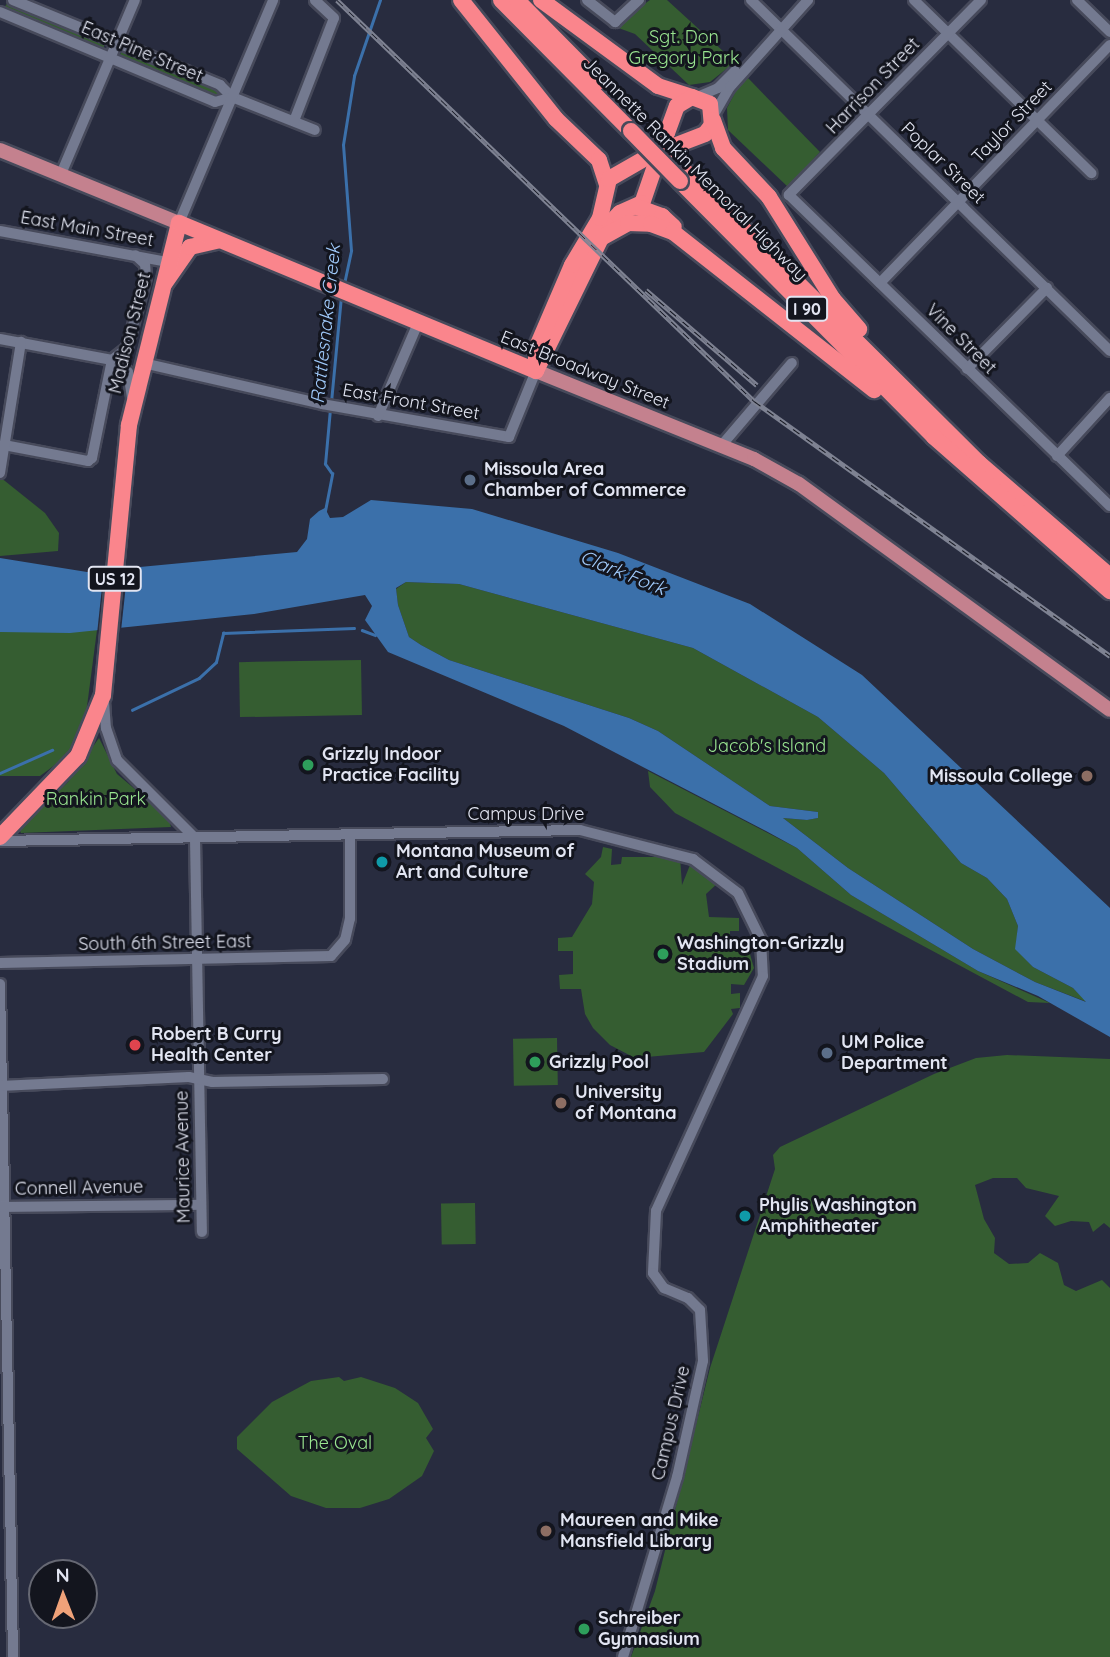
<!DOCTYPE html>
<html>
<head>
<meta charset="utf-8">
<style>
  body { margin:0 }
  #map { position:relative; width:1110px; height:1657px; overflow:hidden; background:#282c3f; font-family:Quicksand,sans-serif }
  div>[style] { position:absolute }
  [style*='--x'] { left:calc(var(--x)*1px); top:calc(var(--y)*1px); width:calc(var(--w)*1px); rotate:calc(var(--a)*1deg) }
  .green>* { inset:0; background:#355d31; transform-origin:0 0 }
  .water>* { inset:0; background:#3b70aa }
  .pier>* { inset:0; background:#282c3f }
  .stream>* { height:2.5px; margin:-1.25px; padding:0 1.25px; transform-origin:1.25px; border-radius:1.25px; background:#3b70aa }
  .roads { filter:drop-shadow(2px 0 #474a5b) drop-shadow(-2px 0 #474a5b) drop-shadow(0 2px #474a5b) drop-shadow(0 -2px #474a5b) }
  .minor>* { height:10px; margin:-5px; padding:0 5px; transform-origin:5px; border-radius:5px; background:#747a90 }
  .major>* { height:14px; margin:-7px; padding:0 7px; transform-origin:7px; border-radius:7px; background:#c4818e }
  .highway>* { height:16px; margin:-8px; padding:0 8px; transform-origin:8px; border-radius:8px; background:#fa858c }
  .rail>* { height:5px; margin-top:-2.5px; transform-origin:0; background:repeating-linear-gradient(90deg,#13151e 0 8px,#7e8292 0 16px); box-sizing:border-box; border-block:2px solid #7e8292 }
  .bridges { filter:drop-shadow(2px 0 #474a5b) drop-shadow(-2px 0 #474a5b) drop-shadow(0 2px #474a5b) drop-shadow(0 -2px #474a5b) }
  .highway-bridge>* { height:16px; margin:-8px; padding:0 8px; transform-origin:8px; border-radius:8px; background:#fa858c }
  .dots>* { width:19px; height:19px; translate:-50% -50%; box-sizing:border-box; border:4px solid #13151e; border-radius:50% }
  span { translate:-50% -50%; white-space:nowrap; text-align:center; line-height:1.15; -webkit-text-stroke:6px #13151e; paint-order:stroke }
  .shield-label span { padding:2px 5px; background:#13151e; border:2px solid; border-radius:5px; -webkit-text-stroke-width:0 }
  .shield-label { font-size:16px; color:#e2e5f2; font-weight:700 }
  .park-label { font-size:18px; color:#99e590 }
  .street-label { font-size:18px; color:#e2e5f2 }
  .poi-label { font-size:18px; color:#e2e5f2; font-weight:700 }
  .left { translate:0 -50%; text-align:left }
  .right { translate:-100% -50%; text-align:right }
  .water-label { font-size:19px; color:#a0cafb; font-style:italic }
  .north { position:absolute; left:28px; top:1559px; width:70px; height:70px; box-sizing:border-box; background:#13151e; border:2px solid #666873; border-radius:50%; rotate:359deg; font-size:19px; font-weight:700; line-height:28px; text-align:center; color:#e2e5f2 }
  .north::after { content:''; display:block; margin:auto; width:24px; height:32px; background:#f0a279; clip-path:polygon(50% 0,100% 100%,50% 72%,0 100%) }
</style>
</head>
<body>
<div id="map">
  <div class="green">
    <i style="clip-path:polygon(650px 0,667px 0,735px 62px,710px 82px,689px 85px,635px 34px,613px 26px)"></i>
    <i style="clip-path:polygon(8px 2px,104px 42px,104px 48px,4px 8px)"></i>
    <i style="left:122px;top:50px;width:106px;height:8px;rotate:22deg"></i>
    <i style="clip-path:polygon(748px 78px,820px 152px,788px 187px,728px 130px,727px 108px,741px 81px)"></i>
    <i style="clip-path:polygon(0 477px,45px 513px,59px 533px,58px 551px,0 556px)"></i>
    <i style="clip-path:polygon(406px 582px,459px 584px,693px 648px,818px 717px,884px 773px,961px 863px,987px 878px,1007px 899px,1018px 926px,1016px 949px,1033px 967px,1073px 988px,1087px 1002px,1035px 982px,973px 949px,848px 868px,783px 818px,807px 820px,818px 818px,818px 812px,770px 806px,658px 731px,629px 718px,449px 660px,421px 645px,409px 637px,398px 605px,396px 589px)"></i>
    <i style="clip-path:polygon(18px 630px,97px 630px,86px 714px,67px 756px,40px 776px,0 776px,0 632px)"></i>
    <i style="left:361px;top:660px;width:55px;height:122px;rotate:89deg"></i>
    <i style="clip-path:polygon(99px 738px,117px 774px,168px 817px,171px 827px,21px 833px,18px 827px,68px 782px)"></i>
    <i style="clip-path:polygon(648px 771px,797px 848px,851px 895px,978px 971px,1050px 1003px,1028px 1002px,675px 813px,650px 787px)"></i>
    <i style="clip-path:polygon(603px 847px,612px 849px,611px 865px,621px 864px,622px 857px,680px 857px,682px 885px,692px 860px,719px 882px,706px 894px,709px 917px,739px 918px,739px 931px,730px 931px,730px 941px,745px 937px,754px 968px,744px 985px,731px 984px,731px 994px,740px 993px,740px 1008px,731px 1009px,733px 1014px,704px 1052px,635px 1058px,610px 1045px,593px 1028px,585px 1014px,581px 989px,560px 989px,559px 975px,573px 974px,573px 951px,558px 951px,558px 938px,572px 937px,592px 904px,594px 882px,585px 874px,601px 857px)"></i>
    <i style="left:557px;top:1038px;width:47px;height:44px;rotate:89deg"></i>
    <i style="clip-path:polygon(1007px 1055px,1110px 1059px,1110px 1228px,1104px 1223px,1093px 1232px,1089px 1222px,1071px 1221px,1055px 1226px,1045px 1216px,1059px 1196px,1026px 1188px,1017px 1178px,993px 1178px,975px 1185px,984px 1219px,995px 1238px,994px 1253px,1009px 1264px,1028px 1263px,1040px 1253px,1058px 1263px,1064px 1285px,1076px 1291px,1102px 1280px,1110px 1288px,1110px 1657px,631px 1657px,655px 1591px,710px 1368px,775px 1169px,773px 1155px,780px 1147px,934px 1074px,976px 1058px)"></i>
    <i style="left:475px;top:1203px;width:41px;height:34px;rotate:89deg"></i>
    <i style="clip-path:polygon(339px 1377px,344px 1381px,361px 1377px,395px 1388px,418px 1403px,433px 1429px,426px 1438px,434px 1451px,422px 1476px,389px 1499px,360px 1508px,326px 1508px,291px 1496px,237px 1449px,237px 1437px,272px 1402px,311px 1381px)"></i>
  </div>
  <div class="water">
    <i style="clip-path:polygon(evenodd,371px 500px,472px 509px,618px 553px,750px 604px,862px 675px,1110px 908px,1110px 1037px,1038px 996px,978px 971px,851px 895px,797px 848px,766px 831px,564px 726px,388px 652px,365px 620px,372px 606px,365px 595px,254px 614px,70px 633px,0 632px,0 558px,87px 572px,297px 552px,307px 539px,310px 519px,319px 511px,325px 508px,330px 518px,343px 517px,371px 500px,406px 582px,459px 584px,693px 648px,818px 717px,884px 773px,961px 863px,987px 878px,1007px 899px,1018px 926px,1015px 949px,1033px 967px,1073px 988px,1086px 1002px,1035px 982px,973px 949px,848px 868px,783px 818px,807px 820px,818px 818px,818px 812px,770px 806px,658px 731px,629px 718px,449px 660px,421px 645px,409px 637px,398px 605px,396px 588px,406px 582px)"></i>
  </div>
  <div class="pier">
    <i style="clip-path:polygon(128px 566px,121px 631px,97px 634px,104px 568px)"></i>
  </div>
  <div class="stream">
    <i style="--x:344;--y:284;--w:34;--a:-78"></i>
    <i style="--x:351;--y:251;--w:106;--a:-94.3"></i>
    <i style="--x:343;--y:145;--w:70;--a:-80.9"></i>
    <i style="--x:354;--y:76;--w:80;--a:-71.1"></i>
    <i style="--x:331;--y:402;--w:105;--a:-84.6"></i>
    <i style="--x:325;--y:511;--w:38;--a:-79"></i>
    <i style="--x:332;--y:474;--w:12;--a:-125"></i>
    <i style="--x:325;--y:464;--w:55;--a:-84.8"></i>
    <i style="--x:362;--y:630;--w:14;--a:21"></i>
    <i style="--x:132;--y:710;--w:74;--a:-25.5"></i>
    <i style="--x:199;--y:678;--w:23;--a:-43"></i>
    <i style="--x:216;--y:662;--w:30;--a:-76"></i>
    <i style="--x:223;--y:633;--w:131;--a:-2.2"></i>
    <i style="--x:0;--y:773;--w:57;--a:-23.9"></i>
  </div>
  <div class="roads">
    <div class="minor">
      <i style="--x:13;--y:0;--w:224;--a:22.3"></i>
      <i style="--x:220;--y:85;--w:17;--a:45"></i>
      <i style="--x:232;--y:97;--w:89;--a:21.7"></i>
      <i style="--x:587;--y:0;--w:36;--a:38"></i>
      <i style="--x:615;--y:22;--w:33;--a:-43"></i>
      <i style="--x:751;--y:0;--w:502;--a:44.35"></i>
      <i style="--x:914;--y:0;--w:248;--a:44.3"></i>
      <i style="--x:981;--y:0;--w:274;--a:134.6"></i>
      <i style="--x:789;--y:195;--w:447;--a:44.1"></i>
      <i style="--x:1077;--y:0;--w:46;--a:44.1"></i>
      <i style="--x:0;--y:12;--w:233;--a:22.7"></i>
      <i style="--x:215;--y:102;--w:18;--a:-16"></i>
      <i style="--x:697;--y:97;--w:23;--a:-23"></i>
      <i style="--x:718;--y:88;--w:24;--a:-45"></i>
      <i style="--x:713;--y:116;--w:34;--a:-60"></i>
      <i style="--x:730;--y:87;--w:117;--a:-48.1"></i>
      <i style="--x:294;--y:121;--w:110;--a:-68.8"></i>
      <i style="--x:334;--y:18;--w:26;--a:-137"></i>
      <i style="--x:61;--y:174;--w:189;--a:-67"></i>
      <i style="--x:179;--y:223;--w:242;--a:-67.1"></i>
      <i style="--x:0;--y:231;--w:171;--a:10.5"></i>
      <i style="--x:880;--y:283;--w:331;--a:-46"></i>
      <i style="--x:0;--y:339;--w:114;--a:10.6"></i>
      <i style="--x:112;--y:360;--w:20;--a:37"></i>
      <i style="--x:128;--y:372;--w:25;--a:81"></i>
      <i style="--x:112;--y:360;--w:19;--a:-39"></i>
      <i style="--x:127;--y:348;--w:73;--a:-75"></i>
      <i style="--x:146;--y:277;--w:13;--a:-94"></i>
      <i style="--x:145;--y:264;--w:13;--a:-138"></i>
      <i style="--x:143;--y:363;--w:184;--a:12.9"></i>
      <i style="--x:322;--y:404;--w:190;--a:10"></i>
      <i style="--x:509;--y:437;--w:71;--a:-67.8"></i>
      <i style="--x:967;--y:369;--w:114;--a:-45.4"></i>
      <i style="--x:378;--y:416;--w:101;--a:-66.7"></i>
      <i style="--x:4;--y:445;--w:86;--a:10.8"></i>
      <i style="--x:88;--y:461;--w:5;--a:-37"></i>
      <i style="--x:92;--y:458;--w:100;--a:-78.5"></i>
      <i style="--x:721;--y:446;--w:109;--a:-49.5"></i>
      <i style="--x:1057;--y:456;--w:79;--a:-47.6"></i>
      <i style="--x:0;--y:473;--w:133;--a:-80.9"></i>
      <i style="--x:104;--y:701;--w:27;--a:86"></i>
      <i style="--x:106;--y:728;--w:34;--a:71"></i>
      <i style="--x:117;--y:760;--w:110;--a:45"></i>
      <i style="--x:195;--y:838;--w:394;--a:89"></i>
      <i style="--x:0;--y:841;--w:580;--a:-1.09"></i>
      <i style="--x:580;--y:830;--w:117;--a:14.4"></i>
      <i style="--x:693;--y:859;--w:56;--a:37.1"></i>
      <i style="--x:738;--y:893;--w:52;--a:63.9"></i>
      <i style="--x:761;--y:940;--w:36;--a:87"></i>
      <i style="--x:763;--y:976;--w:258;--a:114.5"></i>
      <i style="--x:656;--y:1211;--w:62;--a:92.8"></i>
      <i style="--x:653;--y:1273;--w:19;--a:54"></i>
      <i style="--x:664;--y:1288;--w:26;--a:23"></i>
      <i style="--x:688;--y:1298;--w:17;--a:45"></i>
      <i style="--x:700;--y:1310;--w:51;--a:86.6"></i>
      <i style="--x:703;--y:1361;--w:119;--a:102.6"></i>
      <i style="--x:677;--y:1477;--w:188;--a:106.7"></i>
      <i style="--x:0;--y:963;--w:331;--a:-1.2"></i>
      <i style="--x:331;--y:956;--w:21;--a:-49"></i>
      <i style="--x:345;--y:940;--w:22;--a:-77"></i>
      <i style="--x:350;--y:919;--w:84;--a:-90"></i>
      <i style="--x:0;--y:984;--w:673;--a:88.89"></i>
      <i style="--x:0;--y:1086;--w:189;--a:-2.7"></i>
      <i style="--x:189;--y:1077;--w:24;--a:12"></i>
      <i style="--x:212;--y:1082;--w:171;--a:-1"></i>
      <i style="--x:0;--y:1207;--w:201;--a:-0.6"></i>
    </div>
    <div class="major">
      <i style="--x:0;--y:150;--w:193;--a:22.2"></i>
      <i style="--x:536;--y:371;--w:235;--a:22"></i>
      <i style="--x:754;--y:459;--w:51;--a:29.1"></i>
      <i style="--x:799;--y:484;--w:384;--a:36"></i>
    </div>
    <div class="highway">
      <i style="--x:461;--y:0;--w:152;--a:51.4"></i>
      <i style="--x:556;--y:119;--w:59;--a:43.6"></i>
      <i style="--x:599;--y:160;--w:26;--a:72"></i>
      <i style="--x:501;--y:0;--w:185;--a:45.2"></i>
      <i style="--x:517;--y:0;--w:115;--a:45.4"></i>
      <i style="--x:541;--y:0;--w:145;--a:36.3"></i>
      <i style="--x:658;--y:86;--w:36;--a:18"></i>
      <i style="--x:692;--y:97;--w:19;--a:21"></i>
      <i style="--x:710;--y:104;--w:21;--a:85"></i>
      <i style="--x:712;--y:125;--w:11;--a:128"></i>
      <i style="--x:705;--y:134;--w:36;--a:159"></i>
      <i style="--x:671;--y:147;--w:25;--a:130"></i>
      <i style="--x:655;--y:166;--w:39;--a:109"></i>
      <i style="--x:642;--y:203;--w:24;--a:156"></i>
      <i style="--x:620;--y:213;--w:18;--a:135"></i>
      <i style="--x:607;--y:226;--w:161;--a:116.1"></i>
      <i style="--x:536;--y:371;--w:22;--a:-90"></i>
      <i style="--x:536;--y:349;--w:91;--a:-66.8"></i>
      <i style="--x:572;--y:265;--w:55;--a:-59.2"></i>
      <i style="--x:600;--y:218;--w:40;--a:-77"></i>
      <i style="--x:609;--y:179;--w:46;--a:-29.9"></i>
      <i style="--x:649;--y:156;--w:29;--a:-52"></i>
      <i style="--x:667;--y:133;--w:29;--a:-70"></i>
      <i style="--x:677;--y:106;--w:17;--a:-31"></i>
      <i style="--x:713;--y:120;--w:30;--a:70"></i>
      <i style="--x:723;--y:148;--w:67;--a:46.8"></i>
      <i style="--x:769;--y:197;--w:120;--a:57.9"></i>
      <i style="--x:833;--y:299;--w:40;--a:49"></i>
      <i style="--x:687;--y:173;--w:412;--a:44.8"></i>
      <i style="--x:979;--y:463;--w:173;--a:40.8"></i>
      <i style="--x:680;--y:181;--w:361;--a:45.2"></i>
      <i style="--x:934;--y:437;--w:234;--a:41.2"></i>
      <i style="--x:637;--y:207;--w:27;--a:20"></i>
      <i style="--x:662;--y:216;--w:16;--a:43"></i>
      <i style="--x:603;--y:237;--w:29;--a:-29"></i>
      <i style="--x:628;--y:223;--w:23;--a:2"></i>
      <i style="--x:651;--y:224;--w:23;--a:20"></i>
      <i style="--x:673;--y:232;--w:256;--a:38.2"></i>
      <i style="--x:165;--y:283;--w:44;--a:-55.2"></i>
      <i style="--x:190;--y:247;--w:28;--a:-13"></i>
      <i style="--x:0;--y:837;--w:112;--a:-46.1"></i>
      <i style="--x:78;--y:756;--w:66;--a:-67.7"></i>
      <i style="--x:103;--y:695;--w:271;--a:-84.5"></i>
      <i style="--x:129;--y:425;--w:208;--a:-76.1"></i>
      <i style="--x:179;--y:223;--w:386;--a:22.5"></i>
    </div>
  </div>
  <div class="rail">
    <i style="--x:337;--y:0;--w:579;--a:43.88"></i>
    <i style="--x:754;--y:401;--w:438;--a:35.6"></i>
    <i style="--x:646;--y:290;--w:146;--a:40.6"></i>
  </div>
  <div class="bridges">
    <div class="highway-bridge">
      <i style="--x:631;--y:131;--w:70;--a:45.6"></i>
    </div>
  </div>
  <div class="dots">
    <i style="left:470px;top:480px;background:#5c6f8a"></i>
    <i style="left:308px;top:765px;background:#2e9e5b"></i>
    <i style="left:1087px;top:776px;background:#8d6e63"></i>
    <i style="left:382px;top:862px;background:#0f9aa8"></i>
    <i style="left:663px;top:954px;background:#2e9e5b"></i>
    <i style="left:135px;top:1045px;background:#e0444e"></i>
    <i style="left:827px;top:1053px;background:#5c6f8a"></i>
    <i style="left:535px;top:1062px;background:#2e9e5b"></i>
    <i style="left:561px;top:1103px;background:#8d6e63"></i>
    <i style="left:745px;top:1216px;background:#0f9aa8"></i>
    <i style="left:546px;top:1531px;background:#8d6e63"></i>
    <i style="left:584px;top:1629px;background:#2e9e5b"></i>
  </div>
  <div class="shield-label">
    <span style="left:807px;top:309px">I 90</span>
    <span style="left:115px;top:579px">US 12</span>
  </div>
  <div class="park-label">
    <span style="left:684px;top:48px">Sgt. Don<br>Gregory Park</span>
    <span style="left:767px;top:746px">Jacob's Island</span>
    <span style="left:96px;top:799px">Rankin Park</span>
    <span style="left:335px;top:1443px">The Oval</span>
  </div>
  <div class="street-label">
    <span style="left:142px;top:52px;rotate:23deg">East Pine Street</span>
    <span style="left:873px;top:86px;rotate:-46deg">Harrison Street</span>
    <span style="left:1012px;top:122px;rotate:-46deg">Taylor Street</span>
    <span style="left:943px;top:163px;rotate:44deg">Poplar Street</span>
    <span style="left:695px;top:169px;rotate:45deg">Jeannette Rankin Memorial Highway</span>
    <span style="left:87px;top:229px;rotate:10deg">East Main Street</span>
    <span style="left:130px;top:333px;rotate:-76deg">Madison Street</span>
    <span style="left:961px;top:339px;rotate:45deg">Vine Street</span>
    <span style="left:585px;top:370px;rotate:22deg">East Broadway Street</span>
    <span style="left:411px;top:402px;rotate:10deg">East Front Street</span>
    <span style="left:526px;top:814px">Campus Drive</span>
    <span style="left:165px;top:943px;rotate:-1deg">South 6th Street East</span>
    <span style="left:183px;top:1157px;rotate:-91deg">Maurice Avenue</span>
    <span style="left:79px;top:1188px;rotate:-1deg">Connell Avenue</span>
    <span style="left:671px;top:1423px;rotate:-77deg">Campus Drive</span>
  </div>
  <div class="poi-label">
    <span class="left" style="left:484px;top:480px">Missoula Area<br>Chamber of Commerce</span>
    <span class="left" style="left:322px;top:765px">Grizzly Indoor<br>Practice Facility</span>
    <span class="right" style="left:1073px;top:776px">Missoula College</span>
    <span class="left" style="left:396px;top:862px">Montana Museum of<br>Art and Culture</span>
    <span class="left" style="left:677px;top:954px">Washington-Grizzly<br>Stadium</span>
    <span class="left" style="left:151px;top:1045px">Robert B Curry<br>Health Center</span>
    <span class="left" style="left:841px;top:1053px">UM Police<br>Department</span>
    <span class="left" style="left:549px;top:1062px">Grizzly Pool</span>
    <span class="left" style="left:575px;top:1103px">University<br>of Montana</span>
    <span class="left" style="left:759px;top:1216px">Phylis Washington<br>Amphitheater</span>
    <span class="left" style="left:560px;top:1531px">Maureen and Mike<br>Mansfield Library</span>
    <span class="left" style="left:598px;top:1629px">Schreiber<br>Gymnasium</span>
  </div>
  <div class="water-label">
    <span style="left:326px;top:324px;rotate:-84deg">Rattlesnake Creek</span>
    <span style="left:623px;top:573px;rotate:22deg">Clark Fork</span>
  </div>
  <div class="north">N</div>
</div>
</body>
</html>
